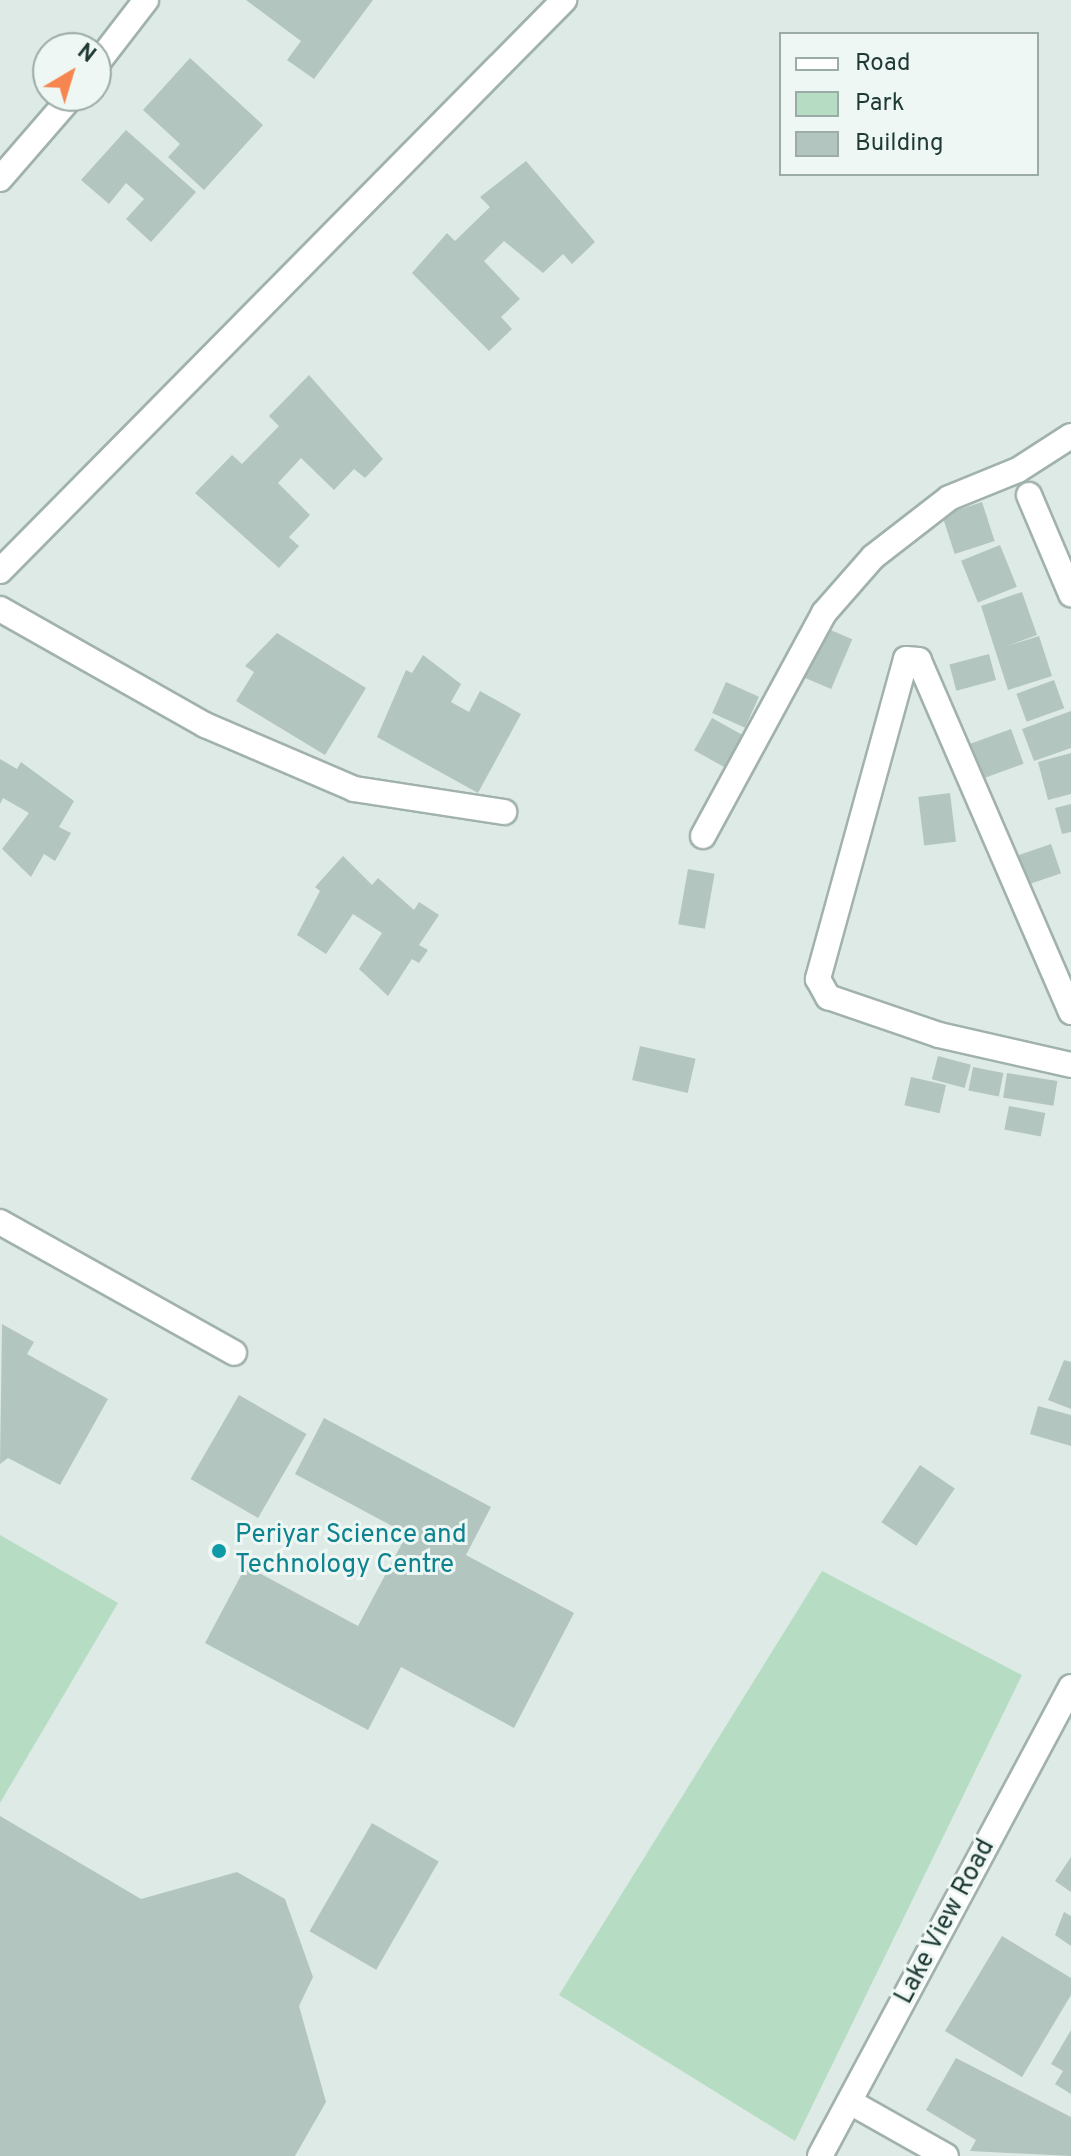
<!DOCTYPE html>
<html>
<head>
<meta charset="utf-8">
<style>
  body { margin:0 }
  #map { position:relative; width:1071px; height:2156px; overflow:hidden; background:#deeae6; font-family:Overpass,sans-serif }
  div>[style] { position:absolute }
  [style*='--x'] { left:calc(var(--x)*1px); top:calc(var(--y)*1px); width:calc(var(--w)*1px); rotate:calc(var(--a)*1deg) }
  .green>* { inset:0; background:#b6ddc3 }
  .building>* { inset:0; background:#b3c5bf; transform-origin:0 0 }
  .roads { filter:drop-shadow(2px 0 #a1b2ad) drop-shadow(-2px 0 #a1b2ad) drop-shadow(0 2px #a1b2ad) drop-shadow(0 -2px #a1b2ad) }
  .minor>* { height:24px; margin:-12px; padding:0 12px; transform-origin:12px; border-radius:12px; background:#fff }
  .dots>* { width:22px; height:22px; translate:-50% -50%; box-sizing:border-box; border:4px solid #eef7f3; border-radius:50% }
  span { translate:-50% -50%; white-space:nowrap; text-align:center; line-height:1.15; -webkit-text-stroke:6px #eef7f3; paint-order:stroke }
  .culture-label { font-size:26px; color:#0d838f }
  .left { translate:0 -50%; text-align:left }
  .street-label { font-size:26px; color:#1f3a35 }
  .legend { position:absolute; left:779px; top:32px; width:260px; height:144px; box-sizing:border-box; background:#eef7f3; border:2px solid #9baba7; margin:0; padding:10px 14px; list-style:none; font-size:24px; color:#1f3a35 }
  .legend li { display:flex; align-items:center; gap:16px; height:40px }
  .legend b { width:40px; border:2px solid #9baba7 }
  .north { position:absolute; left:32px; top:32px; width:80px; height:80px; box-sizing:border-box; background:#eef7f3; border:2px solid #9baba7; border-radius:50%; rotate:38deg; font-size:22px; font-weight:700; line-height:32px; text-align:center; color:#1f3a35 }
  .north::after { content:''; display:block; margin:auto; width:28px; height:36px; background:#f68550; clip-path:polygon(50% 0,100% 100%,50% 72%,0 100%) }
</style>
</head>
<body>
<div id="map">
  <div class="green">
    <i style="clip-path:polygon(0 1535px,118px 1603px,0 1803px)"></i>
    <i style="clip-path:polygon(822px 1571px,1022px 1675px,795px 2141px,559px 1995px)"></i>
  </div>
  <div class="building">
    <i style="clip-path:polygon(246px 0,373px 0,314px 79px,287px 60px,301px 41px)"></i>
    <i style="clip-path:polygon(190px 58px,263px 125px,204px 190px,168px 157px,180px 144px,143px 110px)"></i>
    <i style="clip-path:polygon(126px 130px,196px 192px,151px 242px,126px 219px,144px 199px,126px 183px,109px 204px,81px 180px)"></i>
    <i style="clip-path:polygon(526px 161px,595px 242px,572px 264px,563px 254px,543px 273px,504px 241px,484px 261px,520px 299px,501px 317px,512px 329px,489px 351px,412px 273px,447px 233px,455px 241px,490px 207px,480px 197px)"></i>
    <i style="clip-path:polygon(309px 375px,383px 459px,365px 478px,354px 469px,334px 490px,301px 458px,278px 483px,310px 515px,289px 537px,299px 546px,279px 568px,195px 493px,232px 455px,242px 464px,279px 426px,269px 416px)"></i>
    <i style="left:982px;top:502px;width:41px;height:42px;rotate:72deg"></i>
    <i style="left:1000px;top:545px;width:45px;height:42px;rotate:68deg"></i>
    <i style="clip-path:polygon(1022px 592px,1037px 635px,1004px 647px,1039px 636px,1052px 676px,1008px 690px,981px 606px)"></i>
    <i style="left:821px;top:626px;width:34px;height:54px;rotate:23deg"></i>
    <i style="clip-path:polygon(277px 633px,366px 688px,325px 755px,236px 701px,254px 672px,245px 666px)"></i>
    <i style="left:989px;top:654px;width:27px;height:41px;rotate:75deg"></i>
    <i style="clip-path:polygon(423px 655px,461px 684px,451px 702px,469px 712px,480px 691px,521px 714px,478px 793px,377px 737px,406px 670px,412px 673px)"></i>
    <i style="left:1054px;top:680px;width:30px;height:40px;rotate:70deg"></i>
    <i style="left:726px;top:682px;width:36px;height:34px;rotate:24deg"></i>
    <i style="clip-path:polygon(1071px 711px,1071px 748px,1034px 761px,1022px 729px)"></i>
    <i style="left:712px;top:718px;width:37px;height:37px;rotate:29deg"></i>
    <i style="left:1011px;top:729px;width:37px;height:47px;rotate:70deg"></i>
    <i style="clip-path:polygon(1071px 753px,1071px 794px,1048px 800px,1038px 762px)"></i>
    <i style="clip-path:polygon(0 759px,17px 769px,21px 762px,74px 801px,59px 827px,71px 833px,55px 861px,44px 854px,31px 877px,2px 849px,29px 813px,3px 798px,0 804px)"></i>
    <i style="left:950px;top:793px;width:49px;height:32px;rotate:83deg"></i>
    <i style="clip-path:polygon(1071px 804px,1071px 832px,1062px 834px,1055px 808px)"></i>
    <i style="left:1051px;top:844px;width:31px;height:37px;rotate:71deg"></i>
    <i style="clip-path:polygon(343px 856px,372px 885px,378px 878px,414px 910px,419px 902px,439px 915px,419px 945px,428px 950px,419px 963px,412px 959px,388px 996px,359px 969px,382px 933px,353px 914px,326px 954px,297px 935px,320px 891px,315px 887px)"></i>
    <i style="left:688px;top:869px;width:27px;height:56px;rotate:10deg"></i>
    <i style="left:640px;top:1046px;width:57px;height:35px;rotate:13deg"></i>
    <i style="left:938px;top:1056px;width:34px;height:24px;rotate:15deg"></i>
    <i style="left:973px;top:1067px;width:31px;height:24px;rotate:11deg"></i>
    <i style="left:1007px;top:1073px;width:51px;height:25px;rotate:9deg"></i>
    <i style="left:911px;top:1077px;width:36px;height:29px;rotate:13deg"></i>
    <i style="left:1009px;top:1106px;width:37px;height:24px;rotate:11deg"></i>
    <i style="clip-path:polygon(2px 1324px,34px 1342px,27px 1354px,108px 1399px,60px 1485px,8px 1458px,0 1464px)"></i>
    <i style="clip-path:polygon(1064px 1360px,1071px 1362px,1071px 1409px,1048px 1400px)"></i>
    <i style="left:239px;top:1395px;width:78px;height:97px;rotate:30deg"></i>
    <i style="clip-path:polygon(1038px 1406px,1071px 1415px,1071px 1446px,1030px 1434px)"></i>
    <i style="clip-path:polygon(324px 1418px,491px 1507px,466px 1555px,574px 1613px,514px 1728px,401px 1667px,368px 1730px,205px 1643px,246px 1566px,358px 1626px,407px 1534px,295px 1474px)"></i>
    <i style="left:920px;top:1465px;width:42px;height:69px;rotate:34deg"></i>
    <i style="clip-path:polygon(0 1816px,141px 1899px,237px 1872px,285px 1899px,313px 1977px,299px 2006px,326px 2102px,295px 2156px,0 2156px)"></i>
    <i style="left:372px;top:1823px;width:77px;height:125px;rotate:30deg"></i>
    <i style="clip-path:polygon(1071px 1857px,1071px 1892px,1055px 1881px)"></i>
    <i style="clip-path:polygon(1064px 1912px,1071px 1916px,1071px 1946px,1055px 1935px)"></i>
    <i style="clip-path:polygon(1002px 1936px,1071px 1978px,1071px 1995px,1022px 2077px,945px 2031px)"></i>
    <i style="clip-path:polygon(1071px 2030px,1071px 2094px,1055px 2084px,1063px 2071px,1051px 2064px)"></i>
    <i style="clip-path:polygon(956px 2058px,1071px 2117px,1071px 2156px,970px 2151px,976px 2140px,926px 2110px)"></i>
  </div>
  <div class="roads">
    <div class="minor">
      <i style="--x:96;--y:65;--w:82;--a:-52.4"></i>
      <i style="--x:0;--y:179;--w:110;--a:-49.1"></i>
      <i style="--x:1029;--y:495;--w:108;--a:67"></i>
      <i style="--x:0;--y:571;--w:803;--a:-45.35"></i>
      <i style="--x:0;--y:609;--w:236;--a:29.5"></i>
      <i style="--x:205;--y:725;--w:162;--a:23.2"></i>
      <i style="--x:354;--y:789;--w:152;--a:8.7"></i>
      <i style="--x:703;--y:836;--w:254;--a:-61.5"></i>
      <i style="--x:824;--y:613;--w:74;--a:-48.8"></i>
      <i style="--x:873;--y:557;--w:96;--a:-37.8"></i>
      <i style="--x:949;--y:498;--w:74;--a:-22.1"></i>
      <i style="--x:1018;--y:470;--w:63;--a:-32.7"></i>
      <i style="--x:1071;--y:1012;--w:383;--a:-113.4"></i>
      <i style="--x:919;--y:660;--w:13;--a:-176"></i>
      <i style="--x:906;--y:659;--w:332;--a:105.4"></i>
      <i style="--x:818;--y:979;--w:21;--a:61"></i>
      <i style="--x:828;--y:997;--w:117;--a:18.9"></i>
      <i style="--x:939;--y:1035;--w:135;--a:12.8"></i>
      <i style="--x:0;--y:1222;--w:268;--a:29.2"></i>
      <i style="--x:850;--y:2102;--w:110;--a:29.4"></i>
      <i style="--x:820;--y:2156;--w:532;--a:-61.85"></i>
    </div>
  </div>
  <div class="dots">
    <i style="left:219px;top:1551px;background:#0f9aa8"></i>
  </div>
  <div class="culture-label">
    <span class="left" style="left:235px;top:1551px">Periyar Science and<br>Technology Centre</span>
  </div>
  <div class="street-label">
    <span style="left:946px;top:1922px;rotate:-62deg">Lake View Road</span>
  </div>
  <ul class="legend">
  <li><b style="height:10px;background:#fff"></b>Road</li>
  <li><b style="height:22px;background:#b6ddc3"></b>Park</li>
  <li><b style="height:22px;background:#b3c5bf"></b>Building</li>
  </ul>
  <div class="north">N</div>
</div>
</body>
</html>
